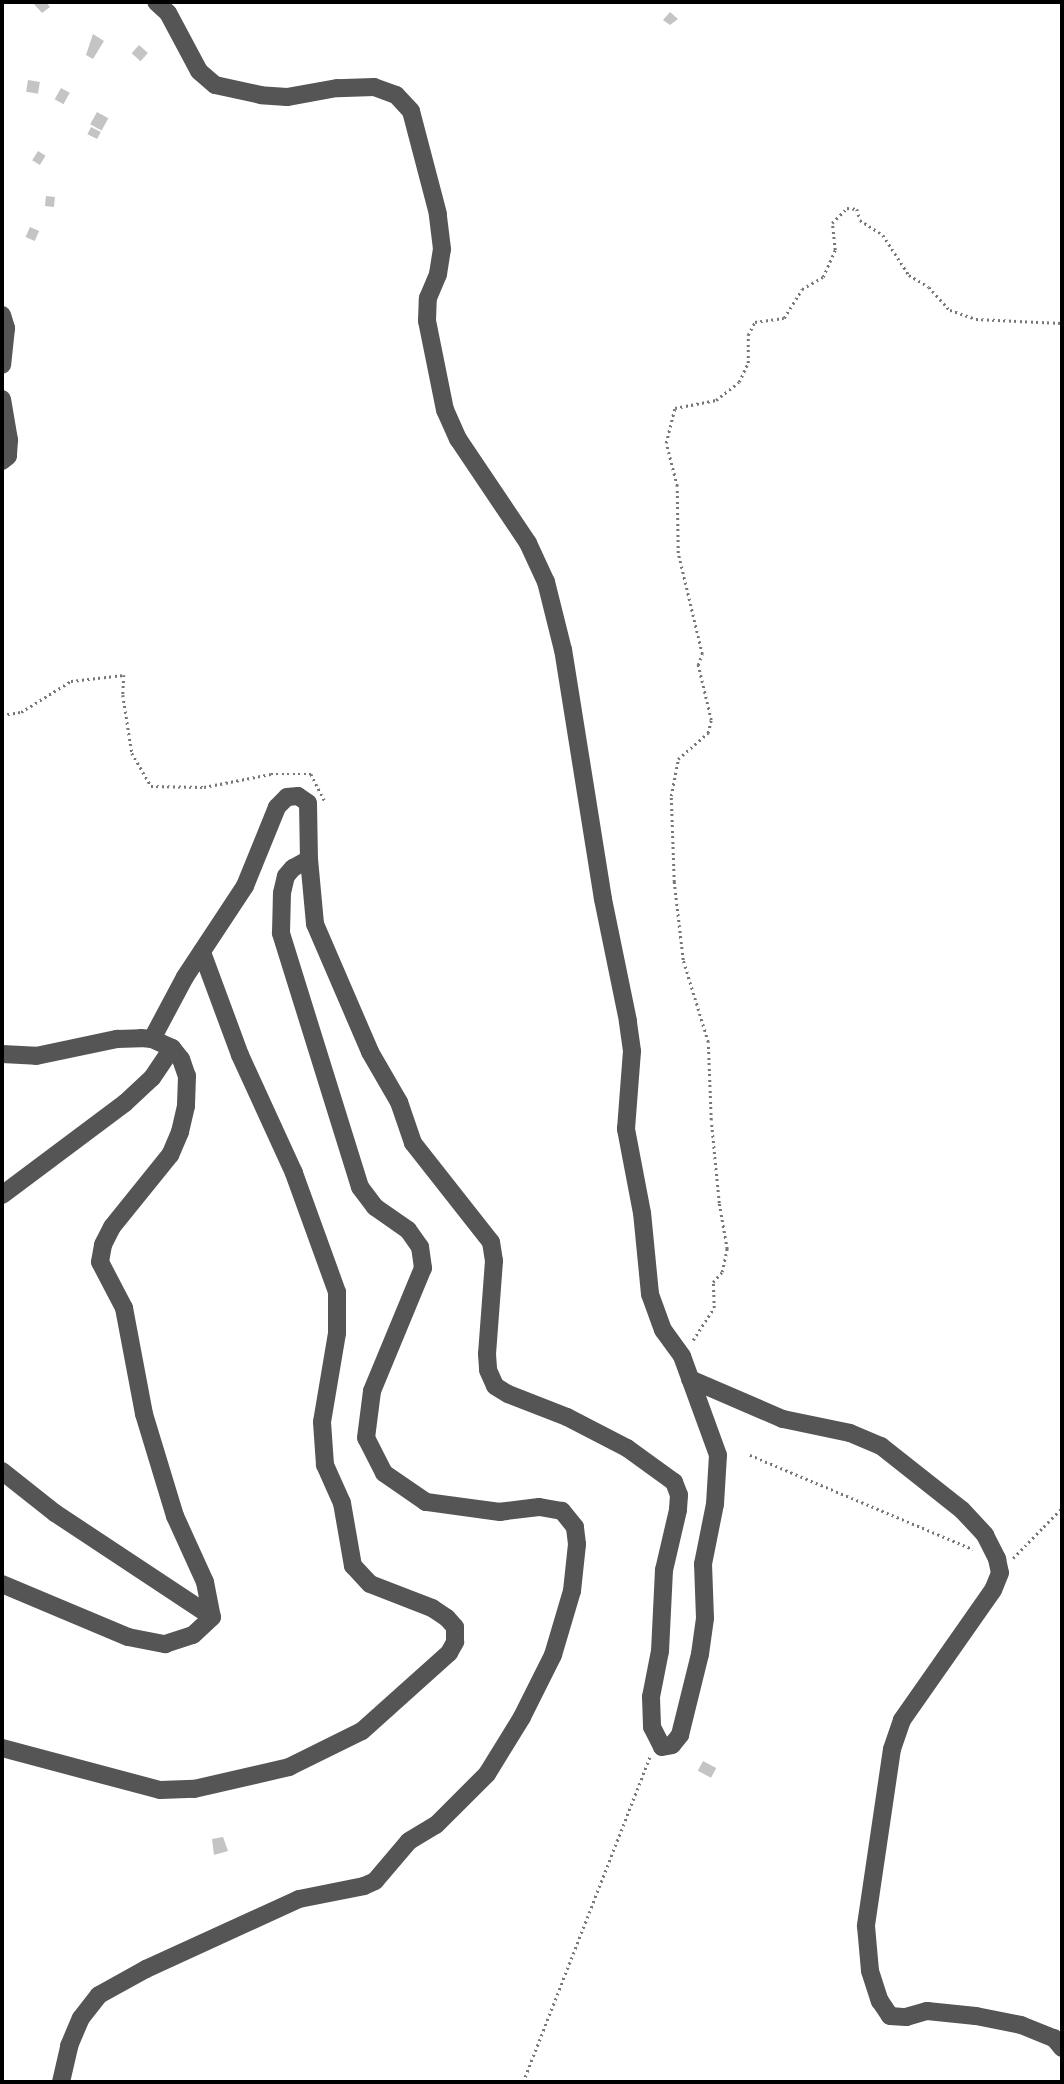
<!DOCTYPE html>
<html>
<head>
<meta charset="utf-8">
<style>
  body { margin:0 }
  #map { position:relative; width:1064px; height:2084px; overflow:hidden; background:#fff; font-family:"Space Grotesk",sans-serif }
  div>[style] { position:absolute }
  [style*='--x'] { left:calc(var(--x)*1px); top:calc(var(--y)*1px); width:calc(var(--w)*1px); rotate:calc(var(--a)*1deg) }
  .building>* { inset:0; background:#c4c4c4; transform-origin:0 0 }
  .path>* { height:2.5px; margin-top:-1.25px; transform-origin:0; background:repeating-linear-gradient(90deg,#777 0 2px,transparent 0 5.5px) }
  .minor>* { height:18px; margin:-9px; padding:0 9px; transform-origin:9px; border-radius:9px; background:#555 }
  span { translate:-50% -50%; white-space:nowrap; text-align:center; line-height:1.15; -webkit-text-stroke:5px #fff; paint-order:stroke }
  .frame { position:absolute; inset:0; border:4px solid #000; pointer-events:none }
</style>
</head>
<body>
<div id="map">
  <div class="building">
    <i style="clip-path:polygon(37px 2px,46px 2px,50px 7px,42px 13px,34px 4px)"></i>
    <i style="clip-path:polygon(670px 12px,678px 19px,670px 25px,663px 20px)"></i>
    <i style="clip-path:polygon(93px 34px,104px 41px,93px 59px,86px 55px)"></i>
    <i style="left:139px;top:45px;width:12px;height:11px;rotate:42deg"></i>
    <i style="left:28px;top:80px;width:12px;height:12px;rotate:9deg"></i>
    <i style="left:61px;top:88px;width:10px;height:13px;rotate:29deg"></i>
    <i style="left:97px;top:112px;width:13px;height:14px;rotate:29deg"></i>
    <i style="left:91px;top:127px;width:11px;height:8px;rotate:27deg"></i>
    <i style="left:38px;top:151px;width:9px;height:11px;rotate:32deg"></i>
    <i style="left:46px;top:196px;width:9px;height:10px;rotate:6deg"></i>
    <i style="left:30px;top:227px;width:10px;height:11px;rotate:24deg"></i>
    <i style="left:703px;top:1761px;width:15px;height:11px;rotate:28deg"></i>
    <i style="clip-path:polygon(223px 1837px,228px 1851px,214px 1855px,212px 1839px)"></i>
  </div>
  <div class="path">
    <i style="--x:2;--y:715;--w:19;--a:-9"></i>
    <i style="--x:21;--y:712;--w:59;--a:-31.8"></i>
    <i style="--x:71;--y:681;--w:53;--a:-6.5"></i>
    <i style="--x:124;--y:675;--w:20;--a:93"></i>
    <i style="--x:123;--y:695;--w:59;--a:81.2"></i>
    <i style="--x:132;--y:753;--w:38;--a:60"></i>
    <i style="--x:151;--y:786;--w:53;--a:1.1"></i>
    <i style="--x:204;--y:787;--w:68;--a:-11"></i>
    <i style="--x:271;--y:774;--w:40;--a:0"></i>
    <i style="--x:311;--y:774;--w:30;--a:63"></i>
    <i style="--x:693;--y:1340;--w:38;--a:-57"></i>
    <i style="--x:714;--y:1308;--w:26;--a:-92"></i>
    <i style="--x:713;--y:1282;--w:13;--a:-48"></i>
    <i style="--x:722;--y:1272;--w:24;--a:-78"></i>
    <i style="--x:727;--y:1249;--w:47;--a:-99.9"></i>
    <i style="--x:719;--y:1203;--w:83;--a:-95.5"></i>
    <i style="--x:711;--y:1120;--w:78;--a:-92.2"></i>
    <i style="--x:708;--y:1042;--w:86;--a:-107"></i>
    <i style="--x:683;--y:960;--w:79;--a:-96.6"></i>
    <i style="--x:674;--y:882;--w:86;--a:-92"></i>
    <i style="--x:671;--y:796;--w:38;--a:-79"></i>
    <i style="--x:678;--y:759;--w:40;--a:-41"></i>
    <i style="--x:708;--y:733;--w:13;--a:-77"></i>
    <i style="--x:711;--y:720;--w:57;--a:-103.3"></i>
    <i style="--x:698;--y:665;--w:12;--a:-70"></i>
    <i style="--x:702;--y:654;--w:104;--a:-103.4"></i>
    <i style="--x:678;--y:553;--w:67;--a:-90.9"></i>
    <i style="--x:677;--y:486;--w:44;--a:-104.3"></i>
    <i style="--x:666;--y:443;--w:36;--a:-76"></i>
    <i style="--x:675;--y:408;--w:42;--a:-11"></i>
    <i style="--x:716;--y:400;--w:29;--a:-38"></i>
    <i style="--x:739;--y:382;--w:21;--a:-65"></i>
    <i style="--x:748;--y:363;--w:28;--a:-90"></i>
    <i style="--x:748;--y:335;--w:15;--a:-62"></i>
    <i style="--x:755;--y:322;--w:29;--a:-8"></i>
    <i style="--x:784;--y:318;--w:34;--a:-58"></i>
    <i style="--x:802;--y:289;--w:24;--a:-30"></i>
    <i style="--x:823;--y:277;--w:30;--a:-66"></i>
    <i style="--x:835;--y:250;--w:27;--a:-96"></i>
    <i style="--x:832;--y:223;--w:21;--a:-45"></i>
    <i style="--x:847;--y:208;--w:10;--a:6"></i>
    <i style="--x:857;--y:209;--w:11;--a:75"></i>
    <i style="--x:860;--y:220;--w:27;--a:33"></i>
    <i style="--x:883;--y:235;--w:48;--a:57"></i>
    <i style="--x:909;--y:275;--w:23;--a:31"></i>
    <i style="--x:929;--y:287;--w:31;--a:48"></i>
    <i style="--x:950;--y:310;--w:28;--a:19"></i>
    <i style="--x:976;--y:319;--w:86;--a:2.7"></i>
    <i style="--x:750;--y:1455;--w:242;--a:22.9"></i>
    <i style="--x:1013;--y:1558;--w:70;--a:-45.6"></i>
    <i style="--x:523;--y:2082;--w:350;--a:-68.7"></i>
  </div>
  <div class="minor">
    <i style="--x:2;--y:315;--w:14;--a:73"></i>
    <i style="--x:6;--y:328;--w:37;--a:96"></i>
    <i style="--x:2;--y:399;--w:42;--a:80.3"></i>
    <i style="--x:9;--y:440;--w:16;--a:94"></i>
    <i style="--x:8;--y:456;--w:8;--a:140"></i>
    <i style="--x:152;--y:1039;--w:70;--a:-62"></i>
    <i style="--x:185;--y:977;--w:109;--a:-56.6"></i>
    <i style="--x:245;--y:886;--w:85;--a:-67.9"></i>
    <i style="--x:277;--y:807;--w:14;--a:-45"></i>
    <i style="--x:287;--y:797;--w:11;--a:-5"></i>
    <i style="--x:298;--y:796;--w:12;--a:35"></i>
    <i style="--x:308;--y:803;--w:56;--a:89"></i>
    <i style="--x:2;--y:1054;--w:34;--a:3"></i>
    <i style="--x:36;--y:1056;--w:83;--a:-11.9"></i>
    <i style="--x:117;--y:1039;--w:24;--a:-2"></i>
    <i style="--x:141;--y:1038;--w:11;--a:5"></i>
    <i style="--x:152;--y:1039;--w:22;--a:24"></i>
    <i style="--x:172;--y:1048;--w:14;--a:51"></i>
    <i style="--x:181;--y:1059;--w:18;--a:71"></i>
    <i style="--x:187;--y:1076;--w:30;--a:92"></i>
    <i style="--x:186;--y:1106;--w:27;--a:103"></i>
    <i style="--x:180;--y:1132;--w:25;--a:113"></i>
    <i style="--x:170;--y:1155;--w:92;--a:128.9"></i>
    <i style="--x:112;--y:1227;--w:20;--a:117"></i>
    <i style="--x:103;--y:1245;--w:17;--a:100"></i>
    <i style="--x:100;--y:1262;--w:52;--a:62.4"></i>
    <i style="--x:124;--y:1308;--w:108;--a:79.3"></i>
    <i style="--x:144;--y:1414;--w:107;--a:73.1"></i>
    <i style="--x:175;--y:1516;--w:72;--a:65.6"></i>
    <i style="--x:205;--y:1582;--w:36;--a:79"></i>
    <i style="--x:2;--y:1195;--w:154;--a:-36.8"></i>
    <i style="--x:125;--y:1103;--w:37;--a:-43"></i>
    <i style="--x:152;--y:1078;--w:36;--a:-56"></i>
    <i style="--x:690;--y:1379;--w:101;--a:23.3"></i>
    <i style="--x:783;--y:1419;--w:68;--a:11.8"></i>
    <i style="--x:850;--y:1433;--w:34;--a:23"></i>
    <i style="--x:881;--y:1446;--w:103;--a:38.3"></i>
    <i style="--x:962;--y:1510;--w:34;--a:47"></i>
    <i style="--x:985;--y:1535;--w:27;--a:63"></i>
    <i style="--x:997;--y:1559;--w:14;--a:78"></i>
    <i style="--x:1000;--y:1573;--w:18;--a:112"></i>
    <i style="--x:993;--y:1590;--w:159;--a:125"></i>
    <i style="--x:902;--y:1720;--w:31;--a:109"></i>
    <i style="--x:892;--y:1749;--w:179;--a:98.4"></i>
    <i style="--x:866;--y:1926;--w:45;--a:84.9"></i>
    <i style="--x:870;--y:1971;--w:32;--a:72"></i>
    <i style="--x:880;--y:2001;--w:18;--a:56"></i>
    <i style="--x:890;--y:2016;--w:16;--a:4"></i>
    <i style="--x:906;--y:2017;--w:22;--a:-16"></i>
    <i style="--x:927;--y:2011;--w:49;--a:5.8"></i>
    <i style="--x:976;--y:2016;--w:46;--a:11.3"></i>
    <i style="--x:1021;--y:2025;--w:35;--a:22"></i>
    <i style="--x:1054;--y:2038;--w:13;--a:51"></i>
    <i style="--x:2;--y:1471;--w:68;--a:38.4"></i>
    <i style="--x:55;--y:1513;--w:188;--a:33.5"></i>
    <i style="--x:2;--y:1584;--w:137;--a:22.8"></i>
    <i style="--x:128;--y:1637;--w:38;--a:11"></i>
    <i style="--x:165;--y:1644;--w:29;--a:-18"></i>
    <i style="--x:193;--y:1635;--w:26;--a:-43"></i>
    <i style="--x:2;--y:1748;--w:163;--a:14.9"></i>
    <i style="--x:160;--y:1790;--w:34;--a:-2"></i>
    <i style="--x:194;--y:1789;--w:98;--a:-13"></i>
    <i style="--x:289;--y:1767;--w:81;--a:-26.3"></i>
    <i style="--x:362;--y:1731;--w:117;--a:-41.9"></i>
    <i style="--x:449;--y:1653;--w:13;--a:-61"></i>
    <i style="--x:455;--y:1642;--w:15;--a:-90"></i>
    <i style="--x:455;--y:1627;--w:12;--a:-132"></i>
    <i style="--x:447;--y:1618;--w:18;--a:-146"></i>
    <i style="--x:432;--y:1608;--w:66;--a:-158.8"></i>
    <i style="--x:370;--y:1584;--w:25;--a:-133"></i>
    <i style="--x:353;--y:1566;--w:64;--a:-99.9"></i>
    <i style="--x:342;--y:1503;--w:42;--a:-114.1"></i>
    <i style="--x:325;--y:1465;--w:43;--a:-94"></i>
    <i style="--x:322;--y:1422;--w:90;--a:-80.4"></i>
    <i style="--x:337;--y:1333;--w:41;--a:-90"></i>
    <i style="--x:337;--y:1292;--w:127;--a:-109.9"></i>
    <i style="--x:294;--y:1173;--w:130;--a:-114.6"></i>
    <i style="--x:240;--y:1055;--w:110;--a:-110.3"></i>
    <i style="--x:61;--y:2082;--w:37;--a:-77"></i>
    <i style="--x:69;--y:2046;--w:30;--a:-67"></i>
    <i style="--x:81;--y:2018;--w:29;--a:-52"></i>
    <i style="--x:99;--y:1995;--w:54;--a:-29"></i>
    <i style="--x:146;--y:1969;--w:168;--a:-24.6"></i>
    <i style="--x:299;--y:1899;--w:66;--a:-11.3"></i>
    <i style="--x:364;--y:1886;--w:12;--a:-24"></i>
    <i style="--x:375;--y:1881;--w:52;--a:-49.6"></i>
    <i style="--x:409;--y:1841;--w:31;--a:-31"></i>
    <i style="--x:436;--y:1825;--w:72;--a:-45"></i>
    <i style="--x:487;--y:1774;--w:67;--a:-58.4"></i>
    <i style="--x:522;--y:1717;--w:69;--a:-63.4"></i>
    <i style="--x:553;--y:1655;--w:67;--a:-73.5"></i>
    <i style="--x:572;--y:1591;--w:47;--a:-83.9"></i>
    <i style="--x:577;--y:1544;--w:17;--a:-97"></i>
    <i style="--x:575;--y:1527;--w:21;--a:-129"></i>
    <i style="--x:562;--y:1511;--w:23;--a:-170"></i>
    <i style="--x:539;--y:1507;--w:39;--a:173"></i>
    <i style="--x:500;--y:1512;--w:75;--a:-172.3"></i>
    <i style="--x:426;--y:1502;--w:51;--a:-145.4"></i>
    <i style="--x:384;--y:1473;--w:39;--a:-117"></i>
    <i style="--x:366;--y:1438;--w:47;--a:-82.7"></i>
    <i style="--x:372;--y:1391;--w:133;--a:-67.5"></i>
    <i style="--x:423;--y:1268;--w:21;--a:-98"></i>
    <i style="--x:420;--y:1247;--w:21;--a:-125"></i>
    <i style="--x:408;--y:1230;--w:40;--a:-145.1"></i>
    <i style="--x:375;--y:1207;--w:25;--a:-127"></i>
    <i style="--x:360;--y:1187;--w:266;--a:-107.3"></i>
    <i style="--x:281;--y:933;--w:40;--a:-88.6"></i>
    <i style="--x:282;--y:893;--w:17;--a:-77"></i>
    <i style="--x:286;--y:876;--w:11;--a:-49"></i>
    <i style="--x:293;--y:868;--w:18;--a:-29"></i>
    <i style="--x:309;--y:859;--w:65;--a:84.7"></i>
    <i style="--x:315;--y:924;--w:139;--a:66.7"></i>
    <i style="--x:370;--y:1052;--w:58;--a:59.9"></i>
    <i style="--x:399;--y:1102;--w:43;--a:71.1"></i>
    <i style="--x:413;--y:1143;--w:126;--a:51.8"></i>
    <i style="--x:491;--y:1242;--w:19;--a:81"></i>
    <i style="--x:494;--y:1261;--w:93;--a:94.3"></i>
    <i style="--x:487;--y:1354;--w:16;--a:86"></i>
    <i style="--x:488;--y:1370;--w:17;--a:66"></i>
    <i style="--x:495;--y:1386;--w:15;--a:32"></i>
    <i style="--x:508;--y:1394;--w:63;--a:21.3"></i>
    <i style="--x:567;--y:1417;--w:68;--a:27.3"></i>
    <i style="--x:627;--y:1448;--w:58;--a:35.9"></i>
    <i style="--x:674;--y:1482;--w:14;--a:69"></i>
    <i style="--x:679;--y:1495;--w:15;--a:94"></i>
    <i style="--x:678;--y:1510;--w:62;--a:103.1"></i>
    <i style="--x:664;--y:1570;--w:81;--a:92.8"></i>
    <i style="--x:660;--y:1651;--w:47;--a:101.1"></i>
    <i style="--x:651;--y:1697;--w:30;--a:88"></i>
    <i style="--x:652;--y:1727;--w:22;--a:63"></i>
    <i style="--x:662;--y:1747;--w:10;--a:-11"></i>
    <i style="--x:672;--y:1745;--w:13;--a:-51"></i>
    <i style="--x:680;--y:1735;--w:83;--a:-76.1"></i>
    <i style="--x:700;--y:1654;--w:36;--a:-82"></i>
    <i style="--x:705;--y:1618;--w:54;--a:-92.1"></i>
    <i style="--x:703;--y:1564;--w:61;--a:-78.7"></i>
    <i style="--x:715;--y:1504;--w:49;--a:-86.5"></i>
    <i style="--x:718;--y:1455;--w:105;--a:-110"></i>
    <i style="--x:682;--y:1356;--w:32;--a:-126"></i>
    <i style="--x:663;--y:1330;--w:38;--a:-110"></i>
    <i style="--x:650;--y:1294;--w:81;--a:-95.6"></i>
    <i style="--x:642;--y:1213;--w:86;--a:-100.8"></i>
    <i style="--x:626;--y:1129;--w:78;--a:-85.6"></i>
    <i style="--x:632;--y:1051;--w:30;--a:-98"></i>
    <i style="--x:628;--y:1021;--w:125;--a:-101.6"></i>
    <i style="--x:603;--y:899;--w:252;--a:-99.1"></i>
    <i style="--x:563;--y:650;--w:70;--a:-104"></i>
    <i style="--x:546;--y:582;--w:43;--a:-114.8"></i>
    <i style="--x:528;--y:543;--w:125;--a:-123.9"></i>
    <i style="--x:458;--y:439;--w:32;--a:-114"></i>
    <i style="--x:445;--y:410;--w:91;--a:-101.4"></i>
    <i style="--x:427;--y:321;--w:23;--a:-88"></i>
    <i style="--x:428;--y:298;--w:26;--a:-67"></i>
    <i style="--x:438;--y:274;--w:25;--a:-81"></i>
    <i style="--x:442;--y:249;--w:35;--a:-97"></i>
    <i style="--x:438;--y:214;--w:106;--a:-104.7"></i>
    <i style="--x:411;--y:111;--w:22;--a:-133"></i>
    <i style="--x:396;--y:95;--w:23;--a:-160"></i>
    <i style="--x:374;--y:87;--w:37;--a:178"></i>
    <i style="--x:337;--y:88;--w:51;--a:169.8"></i>
    <i style="--x:287;--y:97;--w:26;--a:-176"></i>
    <i style="--x:261;--y:95;--w:47;--a:-167.7"></i>
    <i style="--x:215;--y:85;--w:21;--a:-139"></i>
    <i style="--x:199;--y:71;--w:66;--a:-118.1"></i>
    <i style="--x:168;--y:13;--w:16;--a:-137"></i>
  </div>
  <div class="frame"></div>
</div>
</body>
</html>
